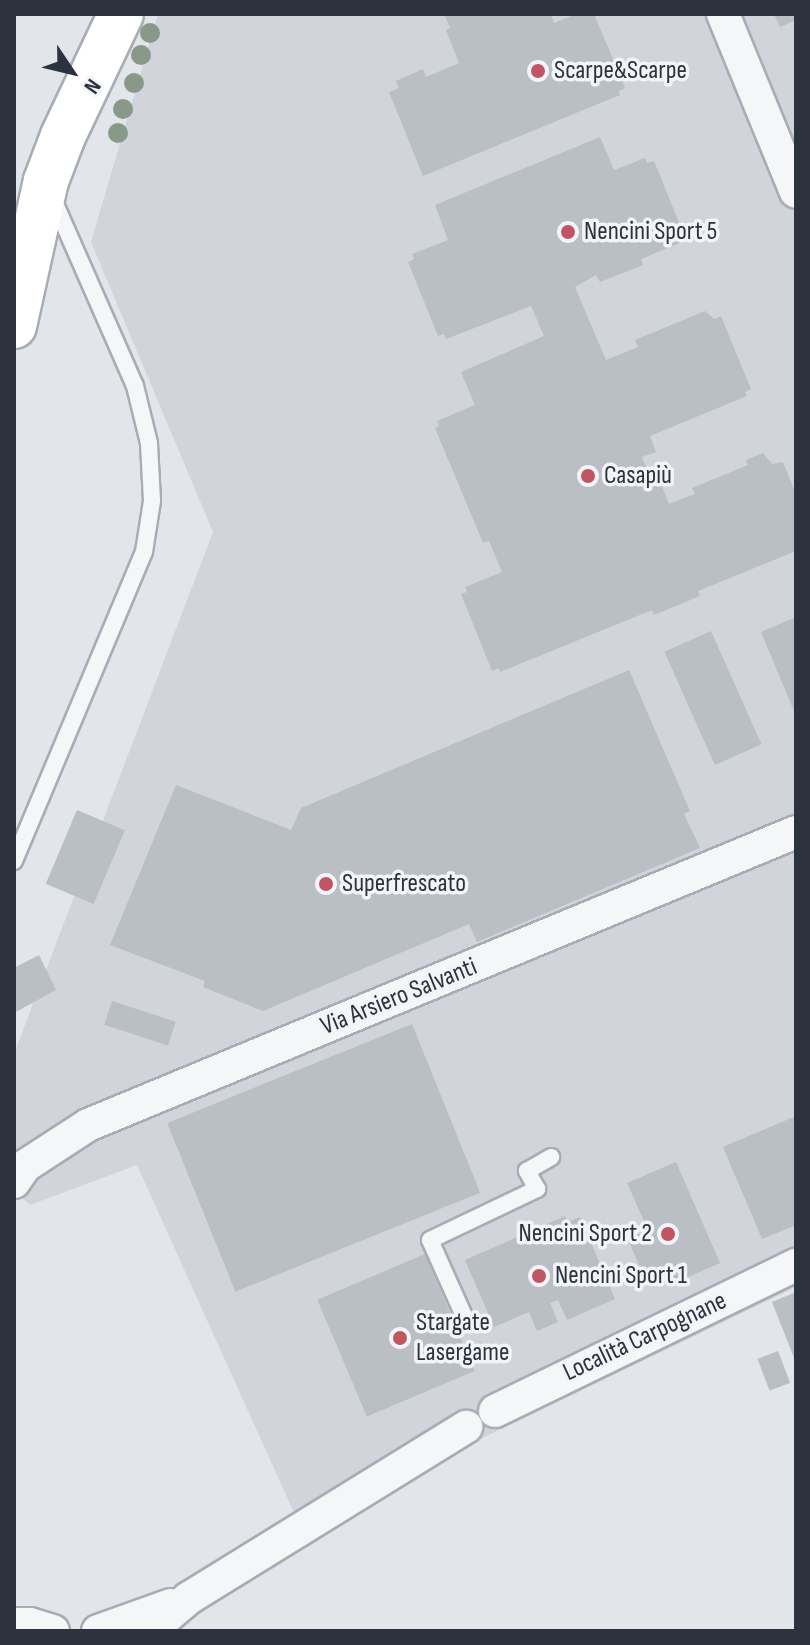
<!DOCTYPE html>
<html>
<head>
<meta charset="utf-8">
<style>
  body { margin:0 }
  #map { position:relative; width:810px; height:1645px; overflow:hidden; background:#e2e5e9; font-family:"Sofia Sans Condensed",sans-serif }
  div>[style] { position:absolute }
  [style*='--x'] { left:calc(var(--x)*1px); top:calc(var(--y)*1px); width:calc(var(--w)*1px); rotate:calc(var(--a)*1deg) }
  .built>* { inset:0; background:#d1d4db }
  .building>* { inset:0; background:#babec5; transform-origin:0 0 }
  .roads { filter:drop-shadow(2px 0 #a8acb3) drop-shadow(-2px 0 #a8acb3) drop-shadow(0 2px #a8acb3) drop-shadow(0 -2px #a8acb3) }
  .service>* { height:16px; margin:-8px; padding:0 8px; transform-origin:8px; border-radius:8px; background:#f5f6f8 }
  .minor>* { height:32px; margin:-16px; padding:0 16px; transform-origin:16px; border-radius:16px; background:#f5f6f8 }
  .motorway>* { height:44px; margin:-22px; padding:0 22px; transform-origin:22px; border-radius:22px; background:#fff }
  .trees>* { width:20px; height:20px; margin:-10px; border-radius:50%; background:#899989 }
  .dots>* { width:22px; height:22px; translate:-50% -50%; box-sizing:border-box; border:4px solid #f2f4f7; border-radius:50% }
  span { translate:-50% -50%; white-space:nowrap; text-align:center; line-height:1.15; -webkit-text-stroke:7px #f2f4f7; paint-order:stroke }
  .poi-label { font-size:26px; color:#2c333f }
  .left { translate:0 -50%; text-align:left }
  .right { translate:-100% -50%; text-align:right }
  .street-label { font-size:26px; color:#2c333f }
  .frame { position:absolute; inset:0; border:16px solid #2c333f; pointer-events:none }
  .north { position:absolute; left:32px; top:32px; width:80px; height:80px; -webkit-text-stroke:6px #f2f4f7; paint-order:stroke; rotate:125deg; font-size:22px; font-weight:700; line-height:32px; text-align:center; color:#2c333f }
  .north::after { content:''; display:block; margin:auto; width:28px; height:36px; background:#2c333f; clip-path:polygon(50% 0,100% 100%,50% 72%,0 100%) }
</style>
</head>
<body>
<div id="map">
  <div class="built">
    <i style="clip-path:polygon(158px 14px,796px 14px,796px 1287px,300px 1526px,137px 1165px,30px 1205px,14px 1191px,14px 1054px,213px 532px,91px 242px)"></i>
  </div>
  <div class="building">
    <i style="clip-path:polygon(444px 14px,551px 14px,554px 23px,576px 14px,594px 14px,625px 88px,619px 91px,620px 95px,423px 176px,389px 92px,399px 88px,396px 81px,423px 69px,426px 77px,459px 63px,446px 30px,450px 28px)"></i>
    <i style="clip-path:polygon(774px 14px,796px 14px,796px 20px,780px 27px)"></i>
    <i style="clip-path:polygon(600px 137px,614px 170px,645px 158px,647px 163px,654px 161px,685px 237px,679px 239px,680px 243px,641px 259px,643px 265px,600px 282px,596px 275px,575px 287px,606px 360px,638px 347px,635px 340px,705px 311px,714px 319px,721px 316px,751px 389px,745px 392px,747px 396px,650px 436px,656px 452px,642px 457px,649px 474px,656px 471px,669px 504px,695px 494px,692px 488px,748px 465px,746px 460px,763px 453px,772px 464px,783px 462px,796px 494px,796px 551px,698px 591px,700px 596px,654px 615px,652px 610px,500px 672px,498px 668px,492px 671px,461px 594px,467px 592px,465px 587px,502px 572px,489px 541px,483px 543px,435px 428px,439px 426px,437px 421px,475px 405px,461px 372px,544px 336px,531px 306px,446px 339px,444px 334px,438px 336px,408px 262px,414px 259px,412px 254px,448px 240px,435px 205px)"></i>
    <i style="clip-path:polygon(796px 617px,796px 716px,761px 632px)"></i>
    <i style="left:711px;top:631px;width:124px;height:51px;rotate:66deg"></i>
    <i style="clip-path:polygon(629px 670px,690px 811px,684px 814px,700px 848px,477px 942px,469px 924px,263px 1011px,203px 987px,205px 981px,110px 945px,176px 785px,291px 830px,301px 808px)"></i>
    <i style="left:77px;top:810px;width:52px;height:80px;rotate:23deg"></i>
    <i style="clip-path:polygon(39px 955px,56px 990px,14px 1013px,14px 968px)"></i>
    <i style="left:112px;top:1001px;width:67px;height:25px;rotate:18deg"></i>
    <i style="left:412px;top:1024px;width:182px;height:264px;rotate:68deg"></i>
    <i style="clip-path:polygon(796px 1116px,796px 1225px,762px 1239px,723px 1147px)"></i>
    <i style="clip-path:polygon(676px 1162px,720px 1263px,672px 1284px,664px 1266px,643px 1275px,628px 1239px,648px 1230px,627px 1183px)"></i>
    <i style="clip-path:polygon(565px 1216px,567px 1222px,580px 1217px,615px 1299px,567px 1320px,558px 1300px,550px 1303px,558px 1322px,537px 1331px,529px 1312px,494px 1327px,465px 1260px)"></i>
    <i style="left:425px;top:1254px;width:127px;height:117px;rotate:67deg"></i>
    <i style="clip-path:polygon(796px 1292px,796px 1363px,772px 1302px)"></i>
    <i style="left:778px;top:1351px;width:34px;height:22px;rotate:69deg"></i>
  </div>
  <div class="roads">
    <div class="service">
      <i style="--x:14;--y:861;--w:335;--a:-67.2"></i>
      <i style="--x:144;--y:552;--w:52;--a:-81.1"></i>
      <i style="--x:152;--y:501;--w:58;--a:-93"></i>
      <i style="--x:149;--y:443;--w:59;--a:-103.8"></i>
      <i style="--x:135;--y:386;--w:206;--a:-113.7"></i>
      <i style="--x:464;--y:1316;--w:83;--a:-114.1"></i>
      <i style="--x:430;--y:1240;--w:119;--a:-25.5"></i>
      <i style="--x:537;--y:1189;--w:21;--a:-119"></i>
      <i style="--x:527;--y:1171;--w:28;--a:-30"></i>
    </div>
    <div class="minor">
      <i style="--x:723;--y:14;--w:192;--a:67.7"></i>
      <i style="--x:14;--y:1182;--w:19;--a:-55"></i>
      <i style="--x:25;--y:1166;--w:75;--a:-33.1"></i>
      <i style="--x:88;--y:1125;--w:766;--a:-22.48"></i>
      <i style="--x:495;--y:1411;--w:335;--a:-25.9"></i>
      <i style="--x:14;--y:1624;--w:16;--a:0"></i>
      <i style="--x:30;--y:1624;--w:24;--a:17"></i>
      <i style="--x:98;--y:1631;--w:77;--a:-19.6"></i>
      <i style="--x:150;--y:1631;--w:51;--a:-40.2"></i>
      <i style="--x:189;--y:1598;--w:326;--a:-31.7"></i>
    </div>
    <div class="motorway">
      <i style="--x:14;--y:326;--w:148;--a:-77.6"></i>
      <i style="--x:46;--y:181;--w:48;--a:-69.3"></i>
      <i style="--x:63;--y:136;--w:135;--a:-64.6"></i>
    </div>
  </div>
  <div class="trees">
    <i style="left:150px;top:33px"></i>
    <i style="left:141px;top:55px"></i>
    <i style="left:134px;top:83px"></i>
    <i style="left:123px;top:109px"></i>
    <i style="left:118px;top:133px"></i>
  </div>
  <div class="dots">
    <i style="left:538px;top:71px;background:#c05563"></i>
    <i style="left:568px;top:232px;background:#c05563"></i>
    <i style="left:588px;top:476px;background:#c05563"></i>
    <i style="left:326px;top:884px;background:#c05563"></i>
    <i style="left:668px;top:1234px;background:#c05563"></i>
    <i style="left:539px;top:1276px;background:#c05563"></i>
    <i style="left:400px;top:1338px;background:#c05563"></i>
  </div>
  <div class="poi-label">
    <span class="left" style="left:554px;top:71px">Scarpe&amp;Scarpe</span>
    <span class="left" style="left:584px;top:232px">Nencini Sport 5</span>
    <span class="left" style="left:604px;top:476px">Casapiù</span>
    <span class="left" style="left:342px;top:884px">Superfrescato</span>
    <span class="right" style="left:652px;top:1234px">Nencini Sport 2</span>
    <span class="left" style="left:555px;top:1276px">Nencini Sport 1</span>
    <span class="left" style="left:416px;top:1338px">Stargate<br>Lasergame</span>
  </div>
  <div class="street-label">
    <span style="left:399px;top:997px;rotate:-22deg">Via Arsiero Salvanti</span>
    <span style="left:645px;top:1337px;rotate:-25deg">Località Carpognane</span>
  </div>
  <div class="frame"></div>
  <div class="north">N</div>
</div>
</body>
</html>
